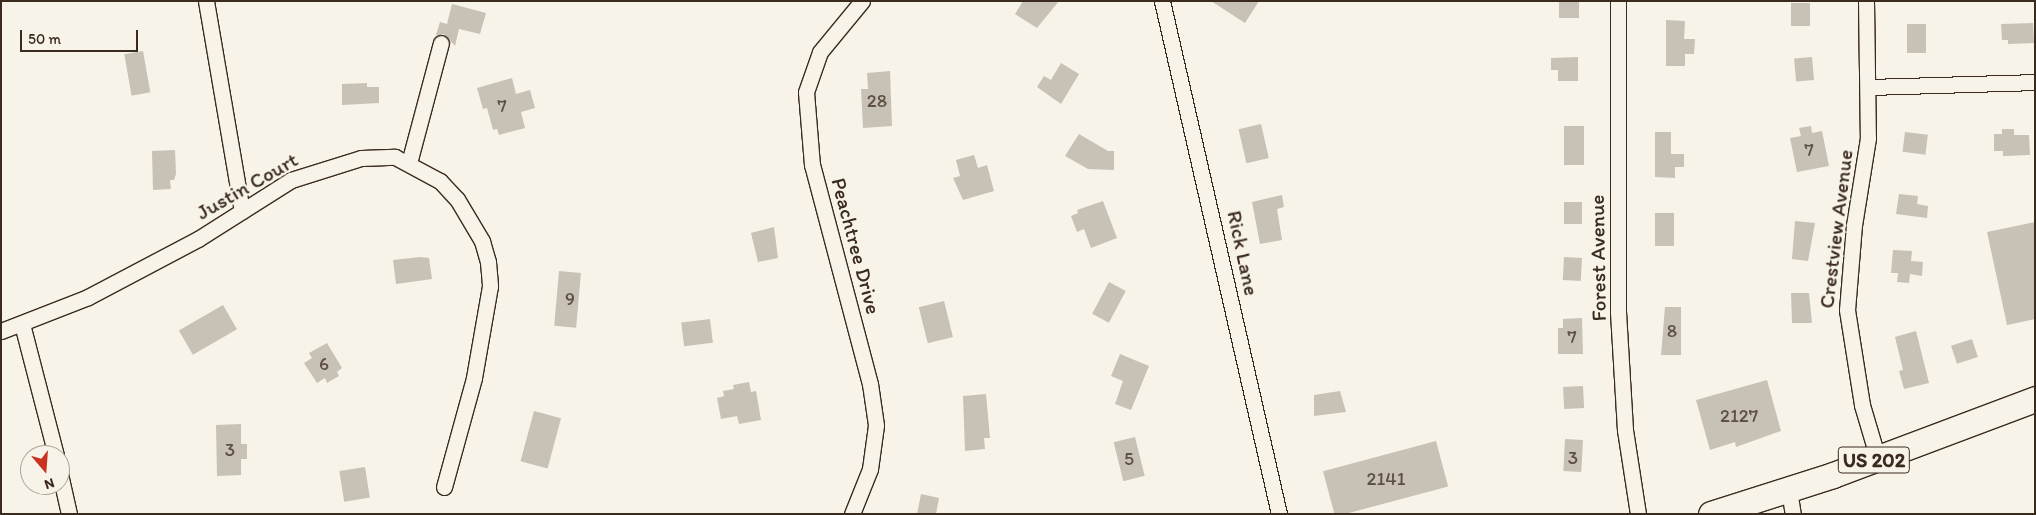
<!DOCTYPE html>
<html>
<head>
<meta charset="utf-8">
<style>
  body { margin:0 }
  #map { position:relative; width:2036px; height:515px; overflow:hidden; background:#f7f3e8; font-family:Itim,sans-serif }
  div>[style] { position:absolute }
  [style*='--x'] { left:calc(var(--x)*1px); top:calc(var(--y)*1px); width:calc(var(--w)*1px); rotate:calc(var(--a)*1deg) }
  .building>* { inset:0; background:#c8c1b6; transform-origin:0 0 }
  .roads { filter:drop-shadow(1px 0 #3b2a1e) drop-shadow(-1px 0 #3b2a1e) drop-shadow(0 1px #3b2a1e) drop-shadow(0 -1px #3b2a1e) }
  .minor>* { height:15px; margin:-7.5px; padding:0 7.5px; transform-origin:7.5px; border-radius:7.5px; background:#f7f3e8 }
  .primary>* { height:25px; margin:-12.5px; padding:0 12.5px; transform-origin:12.5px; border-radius:12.5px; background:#f7f3e8 }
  span { translate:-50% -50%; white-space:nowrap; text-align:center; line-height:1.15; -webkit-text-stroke:5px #f7f3e8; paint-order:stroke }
  .number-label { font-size:19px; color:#5e5044 }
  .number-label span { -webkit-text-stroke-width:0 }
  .shield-label span { padding:1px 4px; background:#f7f3e8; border:1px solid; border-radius:4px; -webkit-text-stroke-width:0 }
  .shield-label { font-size:20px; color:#3b2a1e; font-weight:700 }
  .street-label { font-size:21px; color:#3b2a1e }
  .frame { position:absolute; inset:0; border:2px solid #3b2a1e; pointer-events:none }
  .north { position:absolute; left:20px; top:445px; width:50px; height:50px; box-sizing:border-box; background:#f7f3e8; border:1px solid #aca397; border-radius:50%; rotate:162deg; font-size:14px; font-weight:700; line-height:20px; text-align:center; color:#3b2a1e }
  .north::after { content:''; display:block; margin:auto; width:18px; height:22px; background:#c8321e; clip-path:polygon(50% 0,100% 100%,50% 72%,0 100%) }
  .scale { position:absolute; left:20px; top:30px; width:118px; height:22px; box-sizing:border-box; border:2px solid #3b2a1e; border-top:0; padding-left:6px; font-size:15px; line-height:18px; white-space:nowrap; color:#3b2a1e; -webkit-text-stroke:4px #f7f3e8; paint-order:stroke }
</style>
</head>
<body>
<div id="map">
  <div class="building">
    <i style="clip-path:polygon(1023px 1px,1059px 1px,1037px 28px,1015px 14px)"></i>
    <i style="clip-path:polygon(1211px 1px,1259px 1px,1245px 23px)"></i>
    <i style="left:1559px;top:1px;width:20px;height:17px"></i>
    <i style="left:1791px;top:3px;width:19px;height:23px"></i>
    <i style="clip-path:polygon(452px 4px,486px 13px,480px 34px,459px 29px,455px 46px,444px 34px,436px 35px,440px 22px,447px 24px)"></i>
    <i style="clip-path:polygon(1666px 20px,1685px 21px,1684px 39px,1695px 39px,1694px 54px,1685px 54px,1685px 66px,1666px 66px)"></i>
    <i style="clip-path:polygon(2033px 23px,2034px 43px,2008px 44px,2008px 40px,2002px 40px,2001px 24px)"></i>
    <i style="left:1926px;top:24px;width:29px;height:19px;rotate:90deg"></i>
    <i style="left:143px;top:51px;width:42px;height:19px;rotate:80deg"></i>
    <i style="clip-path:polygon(1578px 57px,1578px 81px,1558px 81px,1558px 70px,1551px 70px,1551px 58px)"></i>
    <i style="left:1812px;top:57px;width:23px;height:18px;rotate:85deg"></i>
    <i style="clip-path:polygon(1061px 63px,1079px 74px,1061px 104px,1037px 87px,1044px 76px,1051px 80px)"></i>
    <i style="clip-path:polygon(890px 71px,892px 126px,863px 128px,861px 89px,868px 89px,867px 73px)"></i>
    <i style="clip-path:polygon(512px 78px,516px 94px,530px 90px,535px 108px,521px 112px,525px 128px,499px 135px,497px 129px,493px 130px,487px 108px,483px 109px,477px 88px)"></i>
    <i style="clip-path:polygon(367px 83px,367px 87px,379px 87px,379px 103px,342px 105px,342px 84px)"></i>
    <i style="left:1261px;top:124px;width:35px;height:23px;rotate:77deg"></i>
    <i style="left:1584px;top:126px;width:39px;height:20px;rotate:90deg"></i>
    <i style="clip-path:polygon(1811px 126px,1812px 133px,1822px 131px,1829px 166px,1797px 172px,1790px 138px,1801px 136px,1799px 128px)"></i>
    <i style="clip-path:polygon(2002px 129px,2014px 129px,2014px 135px,2029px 135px,2030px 155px,2003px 156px,2003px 151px,1994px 151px,1994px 134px,2002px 134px)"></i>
    <i style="clip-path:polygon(1655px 132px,1671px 132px,1671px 154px,1684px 154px,1684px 167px,1675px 167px,1675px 178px,1655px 177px)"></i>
    <i style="left:1905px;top:132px;width:23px;height:20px;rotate:7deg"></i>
    <i style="clip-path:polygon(1079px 134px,1108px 151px,1114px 151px,1114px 170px,1088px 169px,1065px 156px)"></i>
    <i style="clip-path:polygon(175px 150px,176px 174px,174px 180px,170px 180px,171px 189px,153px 190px,152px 151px)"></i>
    <i style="clip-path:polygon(974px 155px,978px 168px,987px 165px,994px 191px,963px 200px,953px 178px,960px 176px,956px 160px)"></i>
    <i style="clip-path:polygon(1899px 194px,1918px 196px,1917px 204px,1928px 206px,1927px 218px,1896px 214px)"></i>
    <i style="clip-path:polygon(1282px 195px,1284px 207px,1277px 209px,1282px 240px,1260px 244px,1252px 202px)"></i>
    <i style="clip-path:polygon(1103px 201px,1117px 238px,1091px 248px,1084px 229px,1077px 232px,1071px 216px,1078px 213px,1077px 210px)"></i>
    <i style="left:1564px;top:202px;width:18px;height:22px"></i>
    <i style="left:1655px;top:213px;width:19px;height:33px"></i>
    <i style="clip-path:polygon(1795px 221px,1815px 223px,1808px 261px,1792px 259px)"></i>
    <i style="clip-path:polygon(2035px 222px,2035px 319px,2007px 325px,1987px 232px)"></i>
    <i style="clip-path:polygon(774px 227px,778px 258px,758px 262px,751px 233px)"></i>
    <i style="clip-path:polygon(1893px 250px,1912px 251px,1911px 261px,1923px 262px,1922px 276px,1910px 274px,1909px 283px,1897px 282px,1898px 273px,1891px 273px)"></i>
    <i style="clip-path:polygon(420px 257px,429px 258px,432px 279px,396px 284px,393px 260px)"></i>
    <i style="left:1564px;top:257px;width:18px;height:23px;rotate:3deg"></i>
    <i style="left:559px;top:271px;width:22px;height:55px;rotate:5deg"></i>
    <i style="left:1109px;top:282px;width:19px;height:36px;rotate:28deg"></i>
    <i style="clip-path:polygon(1791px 293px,1809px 293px,1812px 323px,1792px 323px)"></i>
    <i style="left:944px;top:301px;width:37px;height:26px;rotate:76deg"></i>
    <i style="left:223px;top:305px;width:28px;height:51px;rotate:60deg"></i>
    <i style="clip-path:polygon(1665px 307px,1681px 307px,1681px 355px,1661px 355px)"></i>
    <i style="clip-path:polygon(1582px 318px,1583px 354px,1558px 354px,1558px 328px,1563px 328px,1563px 319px)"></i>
    <i style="left:710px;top:319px;width:24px;height:29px;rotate:83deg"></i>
    <i style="clip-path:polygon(1916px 331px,1929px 383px,1904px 389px,1899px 371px,1903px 370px,1895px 337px)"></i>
    <i style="left:1972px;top:339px;width:19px;height:22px;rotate:72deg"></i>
    <i style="clip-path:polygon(327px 343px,342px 368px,337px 372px,339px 376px,327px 383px,325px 378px,317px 383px,304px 363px,312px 358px,309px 353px)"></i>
    <i style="clip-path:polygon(1120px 354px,1149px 366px,1131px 410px,1115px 404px,1123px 381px,1111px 376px)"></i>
    <i style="clip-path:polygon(1767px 380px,1781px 431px,1736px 447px,1735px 442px,1710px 450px,1696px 400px)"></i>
    <i style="clip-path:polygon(749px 382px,751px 392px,756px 391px,761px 420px,739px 424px,737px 416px,721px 419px,717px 398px,724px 396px,723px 391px,734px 389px,733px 385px)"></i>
    <i style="left:1583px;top:386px;width:22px;height:20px;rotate:87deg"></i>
    <i style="clip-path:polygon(1340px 391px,1346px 412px,1314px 416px,1314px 395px)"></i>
    <i style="clip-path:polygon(986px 394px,990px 438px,984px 438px,985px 449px,965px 451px,963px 396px)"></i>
    <i style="left:534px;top:411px;width:28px;height:52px;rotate:15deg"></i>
    <i style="clip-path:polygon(241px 424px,241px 444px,247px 444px,247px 459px,241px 459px,241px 475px,217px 476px,216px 425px)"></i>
    <i style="left:1135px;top:437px;width:40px;height:22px;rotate:76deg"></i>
    <i style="left:1565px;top:439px;width:18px;height:32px;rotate:3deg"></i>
    <i style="left:1436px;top:441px;width:47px;height:117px;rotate:75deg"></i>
    <i style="left:365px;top:467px;width:31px;height:26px;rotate:81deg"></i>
    <i style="clip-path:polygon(921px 494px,939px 498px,936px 514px,917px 514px)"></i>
  </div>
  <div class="roads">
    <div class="minor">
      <i style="--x:206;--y:1;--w:213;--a:80.3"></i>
      <i style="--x:1162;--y:1;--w:526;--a:77.15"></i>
      <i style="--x:1618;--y:1;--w:311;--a:90"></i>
      <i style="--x:1618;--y:312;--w:118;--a:86.6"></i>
      <i style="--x:1625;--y:430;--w:85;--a:81.2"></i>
      <i style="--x:1866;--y:1;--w:137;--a:89.2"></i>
      <i style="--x:1868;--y:138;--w:88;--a:99.1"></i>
      <i style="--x:1854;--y:225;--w:85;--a:94.7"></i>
      <i style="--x:1847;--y:310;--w:96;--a:81"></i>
      <i style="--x:1862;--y:405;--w:56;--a:73.5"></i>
      <i style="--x:1869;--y:87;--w:166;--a:-1.7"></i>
      <i style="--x:409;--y:163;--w:124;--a:-75.1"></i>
      <i style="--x:22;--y:324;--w:135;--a:75.5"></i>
      <i style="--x:1;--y:331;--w:93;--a:-21.3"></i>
      <i style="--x:88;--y:297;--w:124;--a:-27.8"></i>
      <i style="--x:198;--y:239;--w:110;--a:-32.4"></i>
      <i style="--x:291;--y:180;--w:73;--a:-17.4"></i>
      <i style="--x:361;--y:158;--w:34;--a:-2"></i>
      <i style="--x:395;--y:157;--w:51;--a:28.1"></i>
      <i style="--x:440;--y:181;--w:25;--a:47"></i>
      <i style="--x:457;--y:199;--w:49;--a:59.2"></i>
      <i style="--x:482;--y:241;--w:22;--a:74"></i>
      <i style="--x:488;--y:262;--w:24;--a:85"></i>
      <i style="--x:490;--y:286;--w:93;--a:99.9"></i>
      <i style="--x:474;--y:378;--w:113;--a:105.4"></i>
      <i style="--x:60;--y:474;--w:41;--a:77.3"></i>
      <i style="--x:1789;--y:490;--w:24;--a:81"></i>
      <i style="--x:852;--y:514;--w:48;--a:-68.2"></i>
      <i style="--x:870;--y:469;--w:44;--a:-82.2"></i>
      <i style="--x:876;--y:425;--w:41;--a:-98.3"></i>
      <i style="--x:870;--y:384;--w:227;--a:-104.8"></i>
      <i style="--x:812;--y:165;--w:73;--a:-94.7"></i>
      <i style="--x:806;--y:92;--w:42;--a:-70.7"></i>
      <i style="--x:820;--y:52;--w:66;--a:-50.5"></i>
    </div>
    <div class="primary">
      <i style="--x:1711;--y:514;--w:128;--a:-17.7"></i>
      <i style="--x:1833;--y:475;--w:216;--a:-20.6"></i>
    </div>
  </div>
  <div class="number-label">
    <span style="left:877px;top:101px">28</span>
    <span style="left:502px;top:106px">7</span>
    <span style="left:1809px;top:150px">7</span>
    <span style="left:570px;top:299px">9</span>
    <span style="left:1672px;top:331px">8</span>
    <span style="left:1572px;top:337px">7</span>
    <span style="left:324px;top:364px">6</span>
    <span style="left:1739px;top:416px">2127</span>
    <span style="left:230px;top:450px">3</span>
    <span style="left:1573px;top:458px">3</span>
    <span style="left:1129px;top:459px">5</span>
    <span style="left:1386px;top:479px">2141</span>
  </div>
  <div class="shield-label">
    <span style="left:1874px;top:460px">US 202</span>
  </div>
  <div class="street-label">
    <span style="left:247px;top:186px;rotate:-30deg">Justin Court</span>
    <span style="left:1836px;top:229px;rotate:-83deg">Crestview Avenue</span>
    <span style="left:856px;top:246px;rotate:75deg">Peachtree Drive</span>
    <span style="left:1243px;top:253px;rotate:78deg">Rick Lane</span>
    <span style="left:1598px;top:258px;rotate:-91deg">Forest Avenue</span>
  </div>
  <div class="frame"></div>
  <div class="north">N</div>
  <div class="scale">50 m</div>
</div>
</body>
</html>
